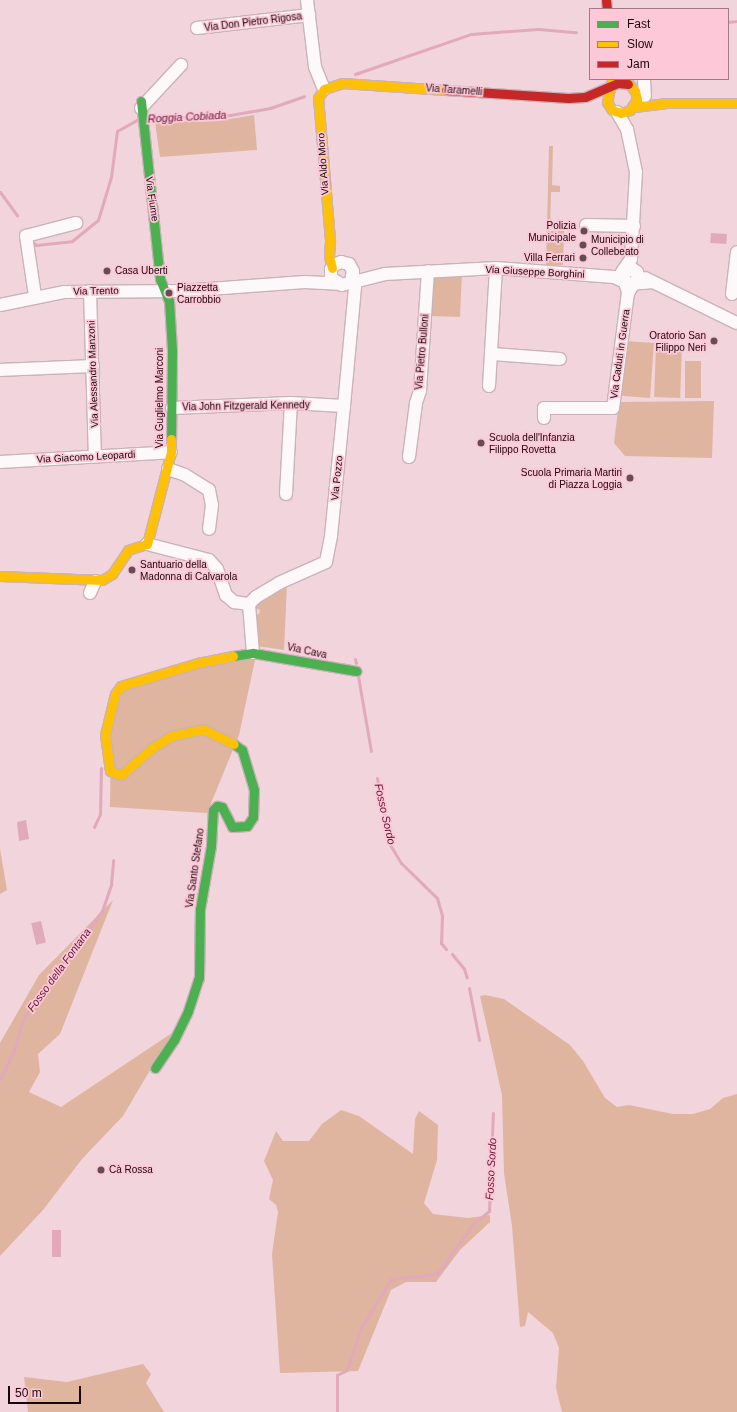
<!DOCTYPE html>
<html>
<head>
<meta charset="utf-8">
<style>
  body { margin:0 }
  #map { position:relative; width:737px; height:1412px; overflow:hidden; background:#f1d4dc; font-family:Arial,sans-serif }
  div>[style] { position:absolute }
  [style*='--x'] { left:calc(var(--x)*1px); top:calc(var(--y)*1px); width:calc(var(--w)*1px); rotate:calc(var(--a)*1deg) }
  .green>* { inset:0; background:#dfb5a0; transform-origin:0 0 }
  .water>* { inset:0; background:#e2a9ba; transform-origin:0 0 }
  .stream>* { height:3px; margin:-1.5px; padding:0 1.5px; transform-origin:1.5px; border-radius:1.5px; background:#e2a9ba }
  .roads { filter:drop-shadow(1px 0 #cab2b9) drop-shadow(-1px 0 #cab2b9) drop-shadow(0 1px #cab2b9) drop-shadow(0 -1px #cab2b9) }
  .street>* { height:12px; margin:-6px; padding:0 6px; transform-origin:6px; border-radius:6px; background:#fdf9fa }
  .fast>* { height:9px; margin:-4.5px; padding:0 4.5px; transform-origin:4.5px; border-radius:4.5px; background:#4caf50 }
  .slow>* { height:9px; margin:-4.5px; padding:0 4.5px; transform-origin:4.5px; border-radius:4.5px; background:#ffc107 }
  .jam>* { height:9px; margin:-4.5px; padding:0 4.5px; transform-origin:4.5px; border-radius:4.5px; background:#c62828 }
  .dots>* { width:11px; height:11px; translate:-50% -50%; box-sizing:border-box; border:2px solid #fdc8d7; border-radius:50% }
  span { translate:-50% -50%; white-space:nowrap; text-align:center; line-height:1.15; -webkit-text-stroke:3.5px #fdc8d7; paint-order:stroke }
  .street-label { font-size:10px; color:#19050c }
  .poi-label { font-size:10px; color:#19050c }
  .right { translate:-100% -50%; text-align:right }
  .left { translate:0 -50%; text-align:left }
  .water-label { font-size:11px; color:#661337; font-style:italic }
  .legend { position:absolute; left:589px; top:8px; width:140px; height:72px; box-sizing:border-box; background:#fdc8d7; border:1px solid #a27a86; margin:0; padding:5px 7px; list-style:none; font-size:12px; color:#19050c }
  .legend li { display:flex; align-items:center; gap:8px; height:20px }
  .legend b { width:20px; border:1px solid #a27a86 }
  .scale { position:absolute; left:8px; top:1386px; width:73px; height:18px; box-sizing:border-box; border:2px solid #19050c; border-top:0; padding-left:5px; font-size:12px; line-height:14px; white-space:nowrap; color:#19050c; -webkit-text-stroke:3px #fdc8d7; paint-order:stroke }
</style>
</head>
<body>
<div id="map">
  <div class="green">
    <i style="clip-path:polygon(254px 115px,257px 150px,160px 157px,155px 122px,218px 121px)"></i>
    <i style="clip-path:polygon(549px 146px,553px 146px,552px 185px,560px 186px,560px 192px,551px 192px,550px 231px,564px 231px,563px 265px,546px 265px)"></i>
    <i style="clip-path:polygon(462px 272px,460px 317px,430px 316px,433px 275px)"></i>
    <i style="left:625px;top:341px;width:29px;height:55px;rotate:4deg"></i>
    <i style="left:656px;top:344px;width:26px;height:53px;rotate:2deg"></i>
    <i style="left:685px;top:361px;width:16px;height:37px"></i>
    <i style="clip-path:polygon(714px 401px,712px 458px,625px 456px,614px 443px,619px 402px)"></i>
    <i style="clip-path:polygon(287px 584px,284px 650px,257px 646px,255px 615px,259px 614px,260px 610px,256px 608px,257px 601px)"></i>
    <i style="clip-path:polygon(245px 654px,255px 660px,239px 735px,207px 813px,110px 807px,111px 714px,127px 687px)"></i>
    <i style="clip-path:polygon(0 849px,7px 890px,0 894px)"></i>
    <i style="clip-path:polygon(113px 900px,60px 1034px,38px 1054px,40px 1072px,29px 1092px,61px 1107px,172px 1033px,123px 1116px,82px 1159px,43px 1210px,0 1256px,0 1043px,39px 975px)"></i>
    <i style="clip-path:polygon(485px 995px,504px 999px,570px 1045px,583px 1061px,605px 1098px,617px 1107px,629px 1105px,673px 1114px,693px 1114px,710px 1109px,723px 1098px,737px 1094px,737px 1412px,562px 1412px,556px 1388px,559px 1348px,553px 1333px,528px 1312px,525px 1326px,520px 1327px,512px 1226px,504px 1173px,502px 1095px,480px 996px)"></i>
    <i style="clip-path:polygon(341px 1110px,359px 1116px,413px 1154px,415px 1119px,419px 1111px,438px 1125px,437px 1160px,424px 1203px,433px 1214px,468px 1218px,490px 1215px,490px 1222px,460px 1250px,436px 1282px,406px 1282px,391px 1290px,358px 1371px,280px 1373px,272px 1254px,278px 1212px,276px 1205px,269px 1199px,273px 1180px,264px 1161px,276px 1131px,283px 1141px,309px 1141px,322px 1124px)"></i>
    <i style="clip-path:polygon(143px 1364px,151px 1374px,146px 1383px,164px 1412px,28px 1412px,24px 1377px,67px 1382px)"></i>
  </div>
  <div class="water">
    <i style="left:711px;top:233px;width:16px;height:10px;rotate:4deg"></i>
    <i style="clip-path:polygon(26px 820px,29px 839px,19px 841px,17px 822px)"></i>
    <i style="left:41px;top:921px;width:22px;height:10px;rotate:77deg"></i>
    <i style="left:52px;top:1230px;width:9px;height:27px"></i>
  </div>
  <div class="stream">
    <i style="--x:728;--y:22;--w:9;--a:-6"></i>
    <i style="--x:355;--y:74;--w:123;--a:-19"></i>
    <i style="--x:471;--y:34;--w:67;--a:-4.3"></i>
    <i style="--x:538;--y:29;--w:38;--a:5"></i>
    <i style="--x:148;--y:118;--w:71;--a:-0.8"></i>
    <i style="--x:219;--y:117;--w:52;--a:-10"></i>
    <i style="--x:270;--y:108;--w:36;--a:-19"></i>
    <i style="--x:0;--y:192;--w:29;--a:54"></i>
    <i style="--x:31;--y:241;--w:6;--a:39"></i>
    <i style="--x:36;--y:245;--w:36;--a:-6"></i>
    <i style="--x:72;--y:241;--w:33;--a:-39"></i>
    <i style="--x:98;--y:220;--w:45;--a:-73.2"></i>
    <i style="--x:111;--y:177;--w:46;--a:-82.6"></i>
    <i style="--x:117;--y:131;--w:23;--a:-29"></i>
    <i style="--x:355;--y:659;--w:4;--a:76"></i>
    <i style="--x:358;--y:676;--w:76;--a:80.2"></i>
    <i style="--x:377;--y:778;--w:66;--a:79.5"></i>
    <i style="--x:389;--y:843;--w:23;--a:59"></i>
    <i style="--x:401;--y:863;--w:50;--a:44.2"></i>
    <i style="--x:437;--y:898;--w:19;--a:74"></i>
    <i style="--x:442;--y:916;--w:27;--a:92"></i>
    <i style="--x:441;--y:943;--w:8;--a:50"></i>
    <i style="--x:94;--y:827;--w:14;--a:-65"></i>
    <i style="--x:100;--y:814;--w:46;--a:-88.8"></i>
    <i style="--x:452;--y:954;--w:19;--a:51"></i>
    <i style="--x:464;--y:969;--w:9;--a:72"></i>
    <i style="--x:469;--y:988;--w:53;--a:79.1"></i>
    <i style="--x:0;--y:1079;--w:34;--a:-64"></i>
    <i style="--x:15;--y:1048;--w:28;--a:-75"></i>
    <i style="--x:22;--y:1021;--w:136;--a:-54"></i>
    <i style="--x:102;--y:911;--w:28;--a:-71"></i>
    <i style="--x:111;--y:885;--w:25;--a:-85"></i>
    <i style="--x:337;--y:1412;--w:37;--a:-90"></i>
    <i style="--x:337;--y:1375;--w:11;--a:-27"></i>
    <i style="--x:347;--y:1370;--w:44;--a:-71.6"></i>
    <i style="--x:361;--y:1328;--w:57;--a:-58.5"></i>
    <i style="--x:391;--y:1279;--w:46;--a:-6.2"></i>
    <i style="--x:437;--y:1274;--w:62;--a:-54.2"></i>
    <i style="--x:473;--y:1224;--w:21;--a:-39"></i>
    <i style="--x:489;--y:1211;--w:98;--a:-87.7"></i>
  </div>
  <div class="roads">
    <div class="street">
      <i style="--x:307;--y:0;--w:67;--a:83.2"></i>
      <i style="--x:315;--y:67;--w:24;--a:68"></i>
      <i style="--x:197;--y:28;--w:113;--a:-6.6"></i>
      <i style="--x:644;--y:79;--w:17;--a:87"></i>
      <i style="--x:141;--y:108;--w:59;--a:-47.1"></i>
      <i style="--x:617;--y:112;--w:20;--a:60"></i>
      <i style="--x:627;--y:129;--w:44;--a:78.2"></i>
      <i style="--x:636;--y:172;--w:87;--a:93.3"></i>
      <i style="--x:631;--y:259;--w:16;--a:125"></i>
      <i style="--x:586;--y:225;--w:48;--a:1.2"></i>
      <i style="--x:645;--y:278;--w:102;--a:26.1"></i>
      <i style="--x:351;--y:281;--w:10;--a:-79"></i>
      <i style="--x:353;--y:271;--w:8;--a:-120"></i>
      <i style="--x:349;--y:264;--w:8;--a:-166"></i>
      <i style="--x:341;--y:262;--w:8;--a:157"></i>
      <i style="--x:334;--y:265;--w:5;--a:127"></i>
      <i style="--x:331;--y:269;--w:9;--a:90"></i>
      <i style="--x:331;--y:278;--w:13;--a:32"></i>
      <i style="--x:342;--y:285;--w:44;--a:-14.3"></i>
      <i style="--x:385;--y:274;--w:111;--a:-3.1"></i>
      <i style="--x:496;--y:268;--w:118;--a:4.4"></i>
      <i style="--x:614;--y:277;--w:17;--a:24"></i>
      <i style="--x:630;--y:284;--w:21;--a:-5"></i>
      <i style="--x:90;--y:291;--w:165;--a:88.3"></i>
      <i style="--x:732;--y:294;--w:42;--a:-83.2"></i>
      <i style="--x:35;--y:296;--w:61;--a:-98.5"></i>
      <i style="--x:26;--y:236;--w:52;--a:-14.6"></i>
      <i style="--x:0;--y:305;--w:65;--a:-11.5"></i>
      <i style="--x:64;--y:292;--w:118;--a:-0.5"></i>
      <i style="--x:182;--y:291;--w:123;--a:-4.2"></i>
      <i style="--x:305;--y:282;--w:33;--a:3"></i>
      <i style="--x:492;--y:354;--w:68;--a:4.2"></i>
      <i style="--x:0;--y:370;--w:93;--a:-2.5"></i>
      <i style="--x:489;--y:386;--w:118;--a:-86.6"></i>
      <i style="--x:172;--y:408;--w:119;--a:-2.4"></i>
      <i style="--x:291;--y:403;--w:53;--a:3.2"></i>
      <i style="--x:544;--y:418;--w:10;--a:-90"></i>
      <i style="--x:544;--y:408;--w:69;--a:0"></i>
      <i style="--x:613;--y:408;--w:116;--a:-82.6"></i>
      <i style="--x:628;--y:293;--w:19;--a:-58"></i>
      <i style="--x:638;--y:277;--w:5;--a:-101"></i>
      <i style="--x:637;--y:272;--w:7;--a:-146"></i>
      <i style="--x:631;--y:268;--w:11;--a:139"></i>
      <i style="--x:623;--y:275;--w:19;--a:74"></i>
      <i style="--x:409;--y:457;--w:54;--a:-82.6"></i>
      <i style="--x:416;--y:403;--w:13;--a:-72"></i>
      <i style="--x:420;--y:391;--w:120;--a:-86.2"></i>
      <i style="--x:0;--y:462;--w:171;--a:-3.3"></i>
      <i style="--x:168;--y:469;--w:18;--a:19"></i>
      <i style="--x:185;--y:475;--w:28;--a:32"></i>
      <i style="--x:209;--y:490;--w:15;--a:79"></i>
      <i style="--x:212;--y:505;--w:24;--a:97"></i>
      <i style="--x:286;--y:494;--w:91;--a:-86.9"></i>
      <i style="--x:147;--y:544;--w:64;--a:14.5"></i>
      <i style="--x:209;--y:560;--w:12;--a:48"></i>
      <i style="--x:217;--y:569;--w:28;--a:71"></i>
      <i style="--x:226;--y:595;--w:11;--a:41"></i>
      <i style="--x:234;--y:602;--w:15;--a:8"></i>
      <i style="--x:90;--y:593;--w:13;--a:-67"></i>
      <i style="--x:253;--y:653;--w:49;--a:-94.7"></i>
      <i style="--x:249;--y:604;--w:10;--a:-45"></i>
      <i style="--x:256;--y:597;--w:27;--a:-31"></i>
      <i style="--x:279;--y:583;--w:51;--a:-24.1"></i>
      <i style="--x:326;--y:562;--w:26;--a:-79"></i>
      <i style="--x:331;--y:536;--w:131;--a:-84.3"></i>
      <i style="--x:344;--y:406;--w:120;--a:-84.7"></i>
      <i style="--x:355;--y:287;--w:12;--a:-99"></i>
    </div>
    <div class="fast">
      <i style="--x:141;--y:101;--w:179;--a:83.9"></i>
      <i style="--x:160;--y:279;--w:24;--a:68"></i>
      <i style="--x:169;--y:301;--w:49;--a:86.5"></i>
      <i style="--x:172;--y:350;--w:89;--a:90.6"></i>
      <i style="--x:233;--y:656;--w:20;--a:-9"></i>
      <i style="--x:253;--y:653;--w:105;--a:9.9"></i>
      <i style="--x:155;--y:1068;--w:34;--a:-56"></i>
      <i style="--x:174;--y:1040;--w:32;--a:-64"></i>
      <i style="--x:188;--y:1011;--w:35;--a:-72"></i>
      <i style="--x:199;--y:978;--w:69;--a:-89.2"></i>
      <i style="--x:200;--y:909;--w:64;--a:-80.1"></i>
      <i style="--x:211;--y:846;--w:36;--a:-87"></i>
      <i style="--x:213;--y:810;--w:6;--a:-45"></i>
      <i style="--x:217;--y:806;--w:5;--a:11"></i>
      <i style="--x:222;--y:807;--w:22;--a:63"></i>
      <i style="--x:232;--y:827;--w:15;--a:-4"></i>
      <i style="--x:247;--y:826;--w:11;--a:-56"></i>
      <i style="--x:253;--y:817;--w:27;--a:-88"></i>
      <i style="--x:254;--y:790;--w:42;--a:-106.7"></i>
      <i style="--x:242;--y:750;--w:10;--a:-143"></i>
    </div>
    <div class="slow">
      <i style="--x:612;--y:80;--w:23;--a:103"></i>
      <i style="--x:607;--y:102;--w:9;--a:58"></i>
      <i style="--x:612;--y:110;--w:9;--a:18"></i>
      <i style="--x:621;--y:113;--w:9;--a:-18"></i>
      <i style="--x:630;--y:110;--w:13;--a:-58"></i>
      <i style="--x:637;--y:99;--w:8;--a:-104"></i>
      <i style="--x:635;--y:91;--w:16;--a:-130"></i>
      <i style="--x:634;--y:107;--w:31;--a:-7"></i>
      <i style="--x:665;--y:103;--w:72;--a:0"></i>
      <i style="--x:332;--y:268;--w:12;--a:-104"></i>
      <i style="--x:329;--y:256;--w:16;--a:-86"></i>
      <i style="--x:330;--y:240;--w:143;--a:-94.8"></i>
      <i style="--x:318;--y:98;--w:11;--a:-56"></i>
      <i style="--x:324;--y:89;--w:19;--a:-18"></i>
      <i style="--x:342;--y:83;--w:104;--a:3.9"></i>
      <i style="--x:0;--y:576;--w:102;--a:2.2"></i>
      <i style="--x:102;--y:580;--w:12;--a:-31"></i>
      <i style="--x:112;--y:574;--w:29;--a:-56"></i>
      <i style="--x:128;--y:550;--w:20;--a:-18"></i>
      <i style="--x:147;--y:544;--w:95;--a:-75.4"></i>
      <i style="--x:171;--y:452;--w:13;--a:-90"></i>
      <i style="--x:233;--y:656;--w:33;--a:169"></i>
      <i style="--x:201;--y:662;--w:84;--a:163.3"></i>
      <i style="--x:121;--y:686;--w:10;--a:127"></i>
      <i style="--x:115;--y:694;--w:42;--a:103.7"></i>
      <i style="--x:105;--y:735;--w:36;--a:82"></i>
      <i style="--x:110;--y:771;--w:12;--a:20"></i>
      <i style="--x:121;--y:775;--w:41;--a:-41.1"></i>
      <i style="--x:152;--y:748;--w:22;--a:-32"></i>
      <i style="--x:171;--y:736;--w:33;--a:-12"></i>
      <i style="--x:203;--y:729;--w:34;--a:26"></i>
    </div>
    <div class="jam">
      <i style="--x:606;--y:0;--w:9;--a:84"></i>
      <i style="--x:446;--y:90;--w:122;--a:3.8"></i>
      <i style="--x:568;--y:98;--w:17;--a:-3"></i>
      <i style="--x:585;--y:97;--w:36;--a:-23"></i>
      <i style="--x:618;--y:83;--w:10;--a:6"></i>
    </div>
  </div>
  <div class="dots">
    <i style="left:584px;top:231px;background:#654d55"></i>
    <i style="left:583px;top:245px;background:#654d55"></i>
    <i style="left:583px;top:258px;background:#654d55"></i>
    <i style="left:107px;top:271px;background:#654d55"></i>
    <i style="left:169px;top:293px;background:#654d55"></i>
    <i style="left:714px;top:341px;background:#654d55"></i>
    <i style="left:481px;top:443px;background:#654d55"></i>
    <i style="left:630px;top:478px;background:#654d55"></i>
    <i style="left:132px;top:570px;background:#654d55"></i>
    <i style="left:101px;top:1170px;background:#654d55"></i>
  </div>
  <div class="street-label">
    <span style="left:253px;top:22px;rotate:-7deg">Via Don Pietro Rigosa</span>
    <span style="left:454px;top:90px;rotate:4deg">Via Taramelli</span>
    <span style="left:323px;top:164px;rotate:-94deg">Via Aldo Moro</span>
    <span style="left:152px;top:199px;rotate:82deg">Via Fiume</span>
    <span style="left:535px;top:272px;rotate:3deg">Via Giuseppe Borghini</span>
    <span style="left:96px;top:291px;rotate:-1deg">Via Trento</span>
    <span style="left:422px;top:352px;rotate:-85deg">Via Pietro Bulloni</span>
    <span style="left:620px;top:354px;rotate:-82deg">Via Caduti in Guerra</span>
    <span style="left:93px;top:374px;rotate:-92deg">Via Alessandro Manzoni</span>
    <span style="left:160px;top:398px;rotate:-90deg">Via Guglielmo Marconi</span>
    <span style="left:246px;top:406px;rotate:-1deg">Via John Fitzgerald Kennedy</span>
    <span style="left:86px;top:457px;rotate:-3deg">Via Giacomo Leopardi</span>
    <span style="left:337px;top:478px;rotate:-84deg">Via Pozzo</span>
    <span style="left:307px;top:651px;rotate:12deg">Via Cava</span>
    <span style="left:195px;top:868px;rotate:-82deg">Via Santo Stefano</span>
  </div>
  <div class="poi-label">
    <span class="right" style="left:576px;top:231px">Polizia<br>Municipale</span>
    <span class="left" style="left:591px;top:245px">Municipio di<br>Collebeato</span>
    <span class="right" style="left:575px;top:258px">Villa Ferrari</span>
    <span class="left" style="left:115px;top:271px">Casa Uberti</span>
    <span class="left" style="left:177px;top:293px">Piazzetta<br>Carrobbio</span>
    <span class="right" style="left:706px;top:341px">Oratorio San<br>Filippo Neri</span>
    <span class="left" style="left:489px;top:443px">Scuola dell'Infanzia<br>Filippo Rovetta</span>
    <span class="right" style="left:622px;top:478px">Scuola Primaria Martiri<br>di Piazza Loggia</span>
    <span class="left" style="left:140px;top:570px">Santuario della<br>Madonna di Calvarola</span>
    <span class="left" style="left:109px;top:1170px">Cà Rossa</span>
  </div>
  <div class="water-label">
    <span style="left:187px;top:117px;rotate:-3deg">Roggia Cobiada</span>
    <span style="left:385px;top:814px;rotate:77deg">Fosso Sordo</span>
    <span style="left:59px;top:970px;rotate:-54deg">Fosso della Fontana</span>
    <span style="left:491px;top:1169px;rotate:-87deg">Fosso Sordo</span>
  </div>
  <ul class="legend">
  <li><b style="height:5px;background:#4caf50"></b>Fast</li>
  <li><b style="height:5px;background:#ffc107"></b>Slow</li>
  <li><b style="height:5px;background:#c62828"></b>Jam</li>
  </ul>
  <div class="scale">50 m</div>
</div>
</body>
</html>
